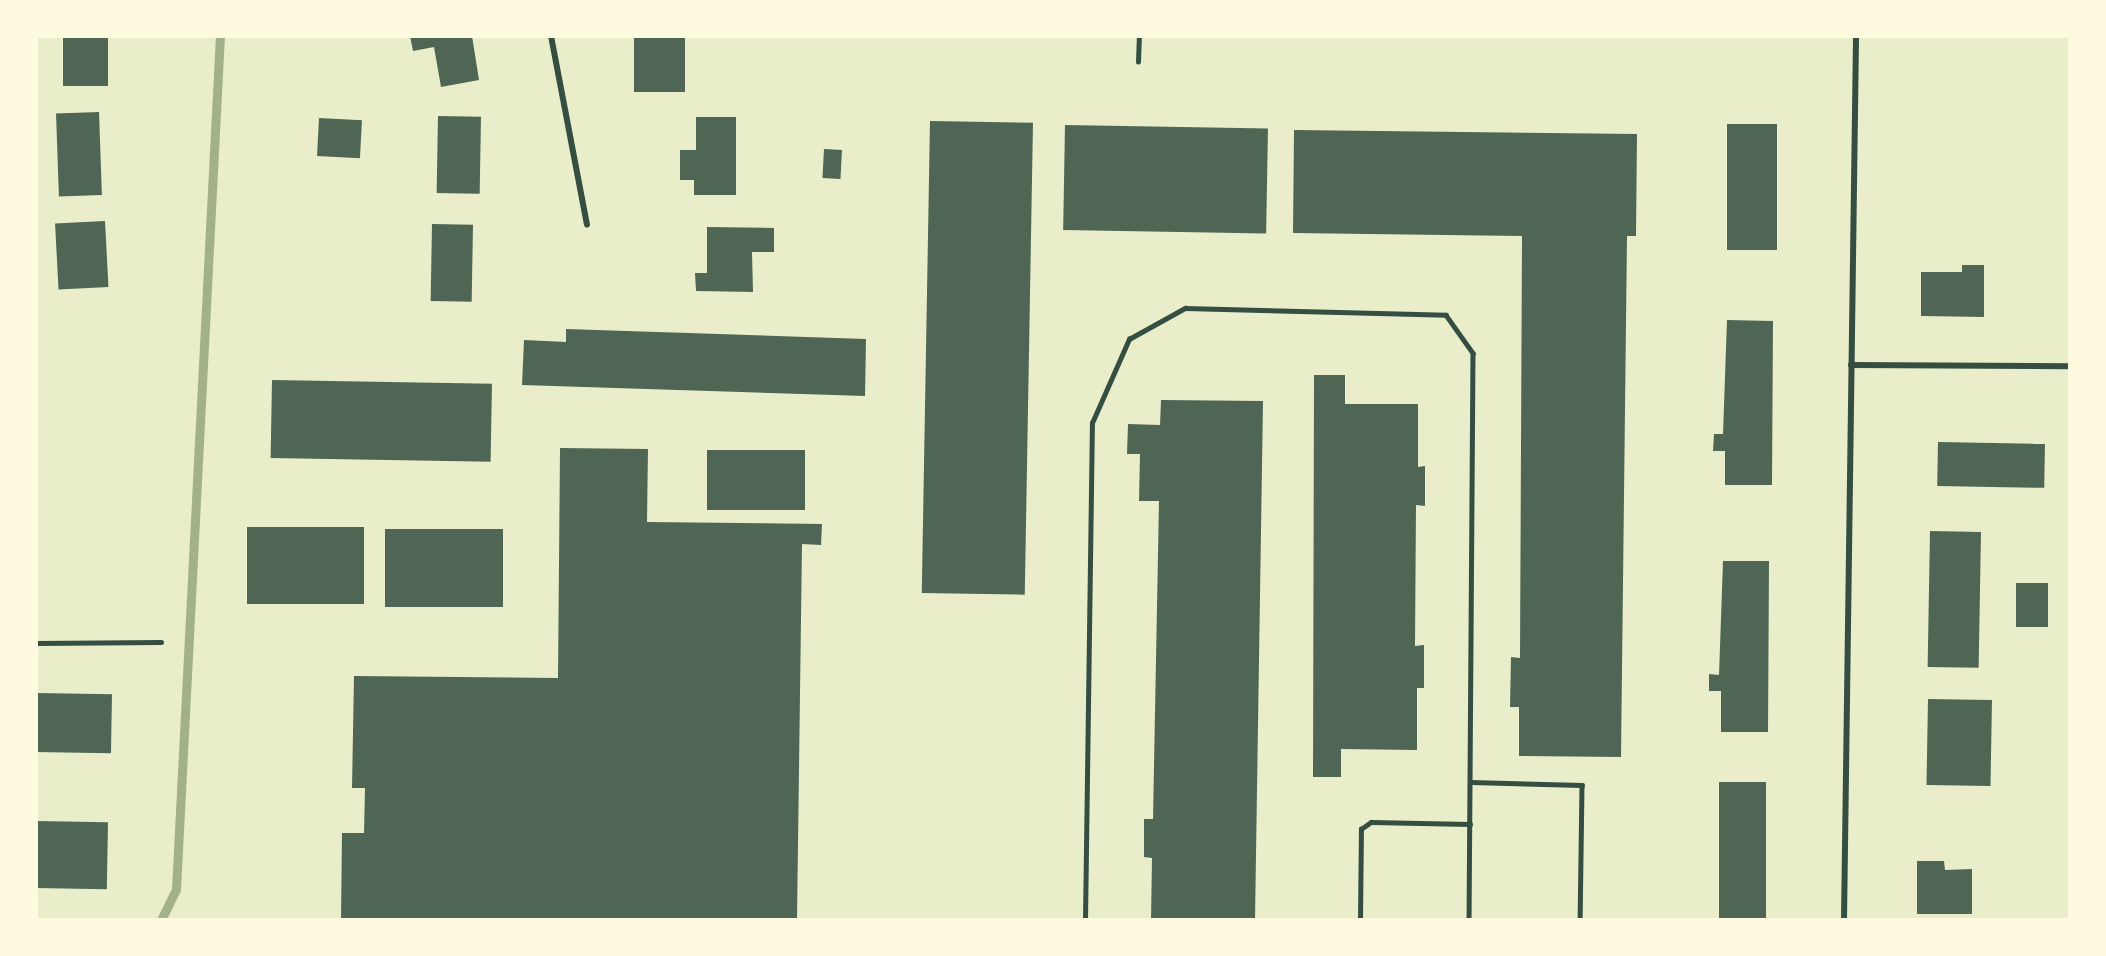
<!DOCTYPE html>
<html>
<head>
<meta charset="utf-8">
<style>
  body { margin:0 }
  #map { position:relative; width:2106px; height:956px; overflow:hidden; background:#e9edc9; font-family:"Public Sans",sans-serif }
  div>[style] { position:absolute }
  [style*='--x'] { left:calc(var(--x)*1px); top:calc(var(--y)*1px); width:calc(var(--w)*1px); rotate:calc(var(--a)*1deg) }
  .stream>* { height:9px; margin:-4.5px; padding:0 4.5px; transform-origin:4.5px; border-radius:4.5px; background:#a3b18a }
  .building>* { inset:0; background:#4f6655; transform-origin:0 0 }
  .service>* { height:4.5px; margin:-2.25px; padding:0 2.25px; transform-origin:2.25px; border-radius:2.25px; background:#344e41 }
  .minor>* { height:6px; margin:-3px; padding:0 3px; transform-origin:3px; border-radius:3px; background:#344e41 }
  span { translate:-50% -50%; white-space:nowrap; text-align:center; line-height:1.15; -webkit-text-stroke:4.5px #fefae0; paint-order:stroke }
  .frame { position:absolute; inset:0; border:38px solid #fefae0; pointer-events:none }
</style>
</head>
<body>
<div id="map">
  <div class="stream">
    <i style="--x:161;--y:920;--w:34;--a:-64"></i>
    <i style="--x:176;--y:889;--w:854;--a:-87.05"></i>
  </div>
  <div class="building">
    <i style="left:63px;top:36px;width:45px;height:50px"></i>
    <i style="clip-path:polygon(410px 36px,472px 36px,479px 80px,441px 87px,434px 47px,413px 51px)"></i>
    <i style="left:634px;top:36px;width:51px;height:56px"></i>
    <i style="left:99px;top:112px;width:83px;height:43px;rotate:88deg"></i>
    <i style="left:438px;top:116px;width:43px;height:77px;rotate:1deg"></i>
    <i style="clip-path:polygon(696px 117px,736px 117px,736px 195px,694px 195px,694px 180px,680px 180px,680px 150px,696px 150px)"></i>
    <i style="left:319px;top:118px;width:43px;height:38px;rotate:3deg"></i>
    <i style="left:930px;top:121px;width:103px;height:472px;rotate:1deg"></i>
    <i style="left:1727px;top:124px;width:50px;height:126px"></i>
    <i style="left:1065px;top:125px;width:203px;height:105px;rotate:1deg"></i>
    <i style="clip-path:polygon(1294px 130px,1637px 134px,1636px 236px,1627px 236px,1621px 757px,1519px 756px,1519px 707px,1510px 707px,1511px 657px,1520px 658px,1522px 236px,1293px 233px)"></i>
    <i style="left:824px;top:149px;width:18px;height:29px;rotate:3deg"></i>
    <i style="left:105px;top:221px;width:66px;height:50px;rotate:87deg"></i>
    <i style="left:432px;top:224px;width:41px;height:77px;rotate:1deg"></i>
    <i style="clip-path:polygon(707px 227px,774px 228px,774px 252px,752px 252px,753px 292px,696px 291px,695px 273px,707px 273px)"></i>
    <i style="clip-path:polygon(1962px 265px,1984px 265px,1984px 317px,1921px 316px,1921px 272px,1962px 272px)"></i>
    <i style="clip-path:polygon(1727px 320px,1773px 321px,1772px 485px,1725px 485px,1725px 451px,1713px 451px,1714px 434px,1723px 434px)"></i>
    <i style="clip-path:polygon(566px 329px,866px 339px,865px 396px,522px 385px,524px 340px,566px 342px)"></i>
    <i style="clip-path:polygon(1314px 375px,1345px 375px,1345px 404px,1418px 404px,1418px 467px,1425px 466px,1425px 506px,1416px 505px,1415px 646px,1424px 645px,1424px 688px,1417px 688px,1417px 750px,1341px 749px,1341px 777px,1313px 777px)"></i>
    <i style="left:272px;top:380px;width:220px;height:78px;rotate:1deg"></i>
    <i style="clip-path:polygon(1161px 400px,1263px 401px,1255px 920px,1151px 920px,1152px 858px,1144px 857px,1144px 819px,1153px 819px,1159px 501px,1139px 501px,1140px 454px,1127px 454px,1128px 424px,1160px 425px)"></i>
    <i style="left:1938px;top:442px;width:107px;height:44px;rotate:1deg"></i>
    <i style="clip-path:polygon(560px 448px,648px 449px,647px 522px,822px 524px,821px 545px,802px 544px,797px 920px,341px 920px,342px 833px,364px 833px,365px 788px,352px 788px,354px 676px,558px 678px)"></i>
    <i style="left:707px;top:450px;width:98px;height:60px"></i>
    <i style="left:247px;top:527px;width:117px;height:77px"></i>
    <i style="left:385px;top:529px;width:118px;height:78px"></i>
    <i style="left:1930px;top:531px;width:51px;height:136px;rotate:1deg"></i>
    <i style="clip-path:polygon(1723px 561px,1769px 561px,1768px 732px,1721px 732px,1721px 691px,1709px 691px,1709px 674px,1719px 675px)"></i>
    <i style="left:2016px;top:583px;width:32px;height:44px"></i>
    <i style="left:36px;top:693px;width:76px;height:59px;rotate:1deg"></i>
    <i style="left:1928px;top:699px;width:64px;height:86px;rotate:1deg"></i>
    <i style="left:1719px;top:782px;width:47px;height:138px"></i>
    <i style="left:36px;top:821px;width:72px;height:67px;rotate:1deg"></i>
    <i style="clip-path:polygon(1917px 861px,1944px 861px,1945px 870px,1972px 869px,1972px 914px,1917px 914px)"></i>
  </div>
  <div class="service">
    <i style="--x:1138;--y:62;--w:26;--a:-88"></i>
    <i style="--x:36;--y:643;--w:125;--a:-0.5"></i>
    <i style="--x:1470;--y:782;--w:112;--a:1.5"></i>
    <i style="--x:1582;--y:785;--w:135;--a:90.8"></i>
    <i style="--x:1085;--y:920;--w:497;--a:-89.2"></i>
    <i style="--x:1092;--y:423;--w:92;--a:-66.2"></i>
    <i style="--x:1129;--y:339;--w:64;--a:-29"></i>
    <i style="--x:1185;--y:308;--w:261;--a:1.5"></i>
    <i style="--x:1446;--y:315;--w:47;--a:54.6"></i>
    <i style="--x:1473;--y:353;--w:567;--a:90.4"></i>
    <i style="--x:1360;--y:920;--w:91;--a:-89.4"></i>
    <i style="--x:1361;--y:829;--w:12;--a:-35"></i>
    <i style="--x:1371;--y:822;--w:99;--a:1.2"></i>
  </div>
  <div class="minor">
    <i style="--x:551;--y:36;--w:192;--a:79.2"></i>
    <i style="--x:1851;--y:365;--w:219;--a:0.3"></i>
    <i style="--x:1844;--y:920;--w:884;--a:-89.22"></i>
  </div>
  <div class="frame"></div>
</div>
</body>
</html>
